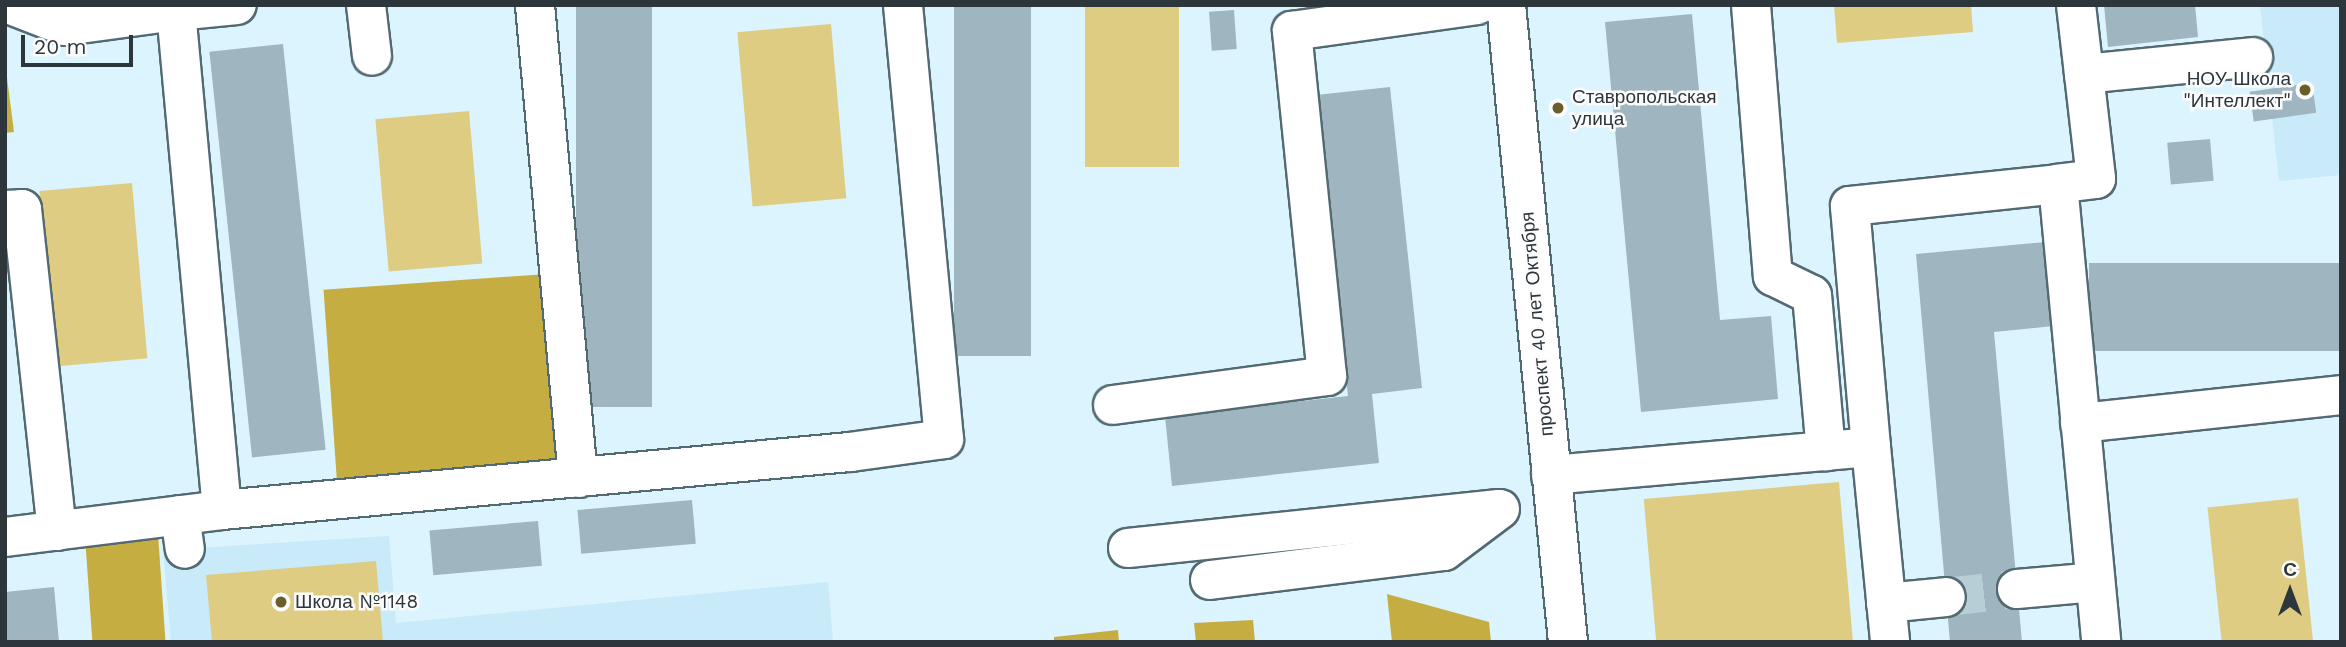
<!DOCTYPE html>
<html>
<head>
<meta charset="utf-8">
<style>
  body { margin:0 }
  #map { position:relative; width:2346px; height:647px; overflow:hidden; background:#dbf4fe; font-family:"Work Sans",sans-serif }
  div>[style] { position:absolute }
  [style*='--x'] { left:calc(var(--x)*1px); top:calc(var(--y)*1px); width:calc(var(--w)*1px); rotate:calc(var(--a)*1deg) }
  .built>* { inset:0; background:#c9eaf8 }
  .green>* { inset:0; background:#decc82; transform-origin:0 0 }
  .forest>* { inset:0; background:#c6ad42; transform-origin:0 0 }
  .building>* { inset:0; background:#9fb6c0; transform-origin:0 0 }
  .minor-tunnel>* { height:38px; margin-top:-19px; transform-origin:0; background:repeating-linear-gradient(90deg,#b8ced7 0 38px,transparent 0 57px) }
  .roads { filter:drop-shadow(2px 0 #546a73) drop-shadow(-2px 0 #546a73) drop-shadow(0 2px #546a73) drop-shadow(0 -2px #546a73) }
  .minor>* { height:38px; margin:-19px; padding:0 19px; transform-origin:19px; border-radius:19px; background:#fff }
  .dots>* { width:19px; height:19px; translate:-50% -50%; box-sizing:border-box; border:4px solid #fcfcfc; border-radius:50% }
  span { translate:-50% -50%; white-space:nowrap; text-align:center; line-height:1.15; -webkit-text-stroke:5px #fcfcfc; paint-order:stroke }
  .poi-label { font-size:19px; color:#2d363b }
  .right { translate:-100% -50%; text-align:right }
  .left { translate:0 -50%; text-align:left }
  .street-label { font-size:19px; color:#2d363b }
  .frame { position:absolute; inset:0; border:7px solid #2d363b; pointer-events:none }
  .north { position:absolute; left:2255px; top:556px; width:70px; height:70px; -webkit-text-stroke:5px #fcfcfc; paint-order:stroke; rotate:0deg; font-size:19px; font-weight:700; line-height:28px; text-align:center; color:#2d363b }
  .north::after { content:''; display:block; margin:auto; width:24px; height:32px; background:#2d363b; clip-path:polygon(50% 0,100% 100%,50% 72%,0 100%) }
  .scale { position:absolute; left:21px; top:35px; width:112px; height:32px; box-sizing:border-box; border:4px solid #2d363b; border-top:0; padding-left:9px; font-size:21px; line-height:24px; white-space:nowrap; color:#2d363b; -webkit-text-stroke:5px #fcfcfc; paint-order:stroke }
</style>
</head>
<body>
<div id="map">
  <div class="built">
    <i style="clip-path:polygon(2260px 5px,2341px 5px,2341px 175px,2279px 181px)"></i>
    <i style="clip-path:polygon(389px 536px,396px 623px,828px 582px,833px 642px,171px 642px,163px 550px)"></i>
  </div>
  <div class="green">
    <i style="left:1085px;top:5px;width:94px;height:162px"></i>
    <i style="clip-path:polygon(1834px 5px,1971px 5px,1973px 32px,1837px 43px)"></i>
    <i style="left:831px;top:24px;width:175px;height:94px;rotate:85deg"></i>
    <i style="left:469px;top:111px;width:153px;height:94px;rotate:85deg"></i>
    <i style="left:132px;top:183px;width:176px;height:93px;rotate:85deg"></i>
    <i style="left:1839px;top:482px;width:161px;height:196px;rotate:85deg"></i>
    <i style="left:2298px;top:498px;width:145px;height:91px;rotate:84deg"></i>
    <i style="clip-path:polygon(376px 561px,383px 642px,212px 642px,206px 575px)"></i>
  </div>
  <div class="forest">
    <i style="clip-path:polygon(5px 62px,14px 132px,5px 133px)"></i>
    <i style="left:547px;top:274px;width:194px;height:224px;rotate:86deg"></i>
    <i style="left:158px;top:534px;width:108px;height:73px;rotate:86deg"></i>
    <i style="clip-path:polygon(1387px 594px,1489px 622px,1491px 642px,1392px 642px)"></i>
    <i style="clip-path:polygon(1253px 620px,1255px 642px,1196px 642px,1194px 623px)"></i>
    <i style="clip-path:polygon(1118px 630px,1119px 642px,1054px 642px,1054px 637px)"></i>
  </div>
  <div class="building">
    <i style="left:576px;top:5px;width:76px;height:402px"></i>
    <i style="left:954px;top:5px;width:77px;height:351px"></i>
    <i style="clip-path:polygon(2104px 5px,2195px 5px,2198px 37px,2108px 47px)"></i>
    <i style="left:1234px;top:10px;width:39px;height:25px;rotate:86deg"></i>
    <i style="clip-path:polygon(1692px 14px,1720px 320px,1771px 316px,1778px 399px,1641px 412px,1605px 22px)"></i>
    <i style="left:283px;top:44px;width:408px;height:74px;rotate:84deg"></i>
    <i style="left:2312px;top:83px;width:30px;height:63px;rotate:82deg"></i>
    <i style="clip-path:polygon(1390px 87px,1422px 388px,1372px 394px,1379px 463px,1172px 486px,1165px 416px,1348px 396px,1316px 95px)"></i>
    <i style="left:2210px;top:139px;width:42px;height:43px;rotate:85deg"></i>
    <i style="clip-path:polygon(2046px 242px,2053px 326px,1994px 332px,2022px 642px,1950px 642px,1916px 254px)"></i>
    <i style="left:2341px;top:263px;width:88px;height:252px;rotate:90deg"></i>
    <i style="left:692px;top:500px;width:44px;height:115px;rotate:85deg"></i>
    <i style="left:538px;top:521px;width:45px;height:109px;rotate:85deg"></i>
    <i style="clip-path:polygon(54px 587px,59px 642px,5px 642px,5px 592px)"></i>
  </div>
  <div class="minor-tunnel">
    <i style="--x:1946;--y:597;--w:71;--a:-6.4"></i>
  </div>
  <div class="roads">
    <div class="minor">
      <i style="--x:11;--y:5;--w:58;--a:21.3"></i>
      <i style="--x:65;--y:26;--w:112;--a:-7.7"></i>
      <i style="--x:176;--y:11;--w:501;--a:84.73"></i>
      <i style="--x:366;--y:5;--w:51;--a:83.3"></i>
      <i style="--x:535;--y:5;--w:475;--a:84.8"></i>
      <i style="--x:1506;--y:5;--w:640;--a:84.44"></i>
      <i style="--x:1751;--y:5;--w:272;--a:85.4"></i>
      <i style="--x:1773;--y:276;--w:43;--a:26"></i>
      <i style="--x:1812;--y:295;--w:157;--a:84.9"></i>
      <i style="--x:2076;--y:5;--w:175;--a:83.4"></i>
      <i style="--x:2096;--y:179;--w:38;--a:173"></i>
      <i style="--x:2058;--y:184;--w:460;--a:84.6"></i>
      <i style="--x:176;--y:11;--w:61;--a:-5.6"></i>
      <i style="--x:2084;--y:74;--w:170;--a:-5.7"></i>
      <i style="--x:5;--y:210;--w:17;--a:-3"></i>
      <i style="--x:22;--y:209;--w:324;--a:83.8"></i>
      <i style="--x:1113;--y:405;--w:216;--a:-7.7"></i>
      <i style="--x:1327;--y:376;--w:347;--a:-95.8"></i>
      <i style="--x:1292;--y:31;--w:187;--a:-8"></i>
      <i style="--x:2080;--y:423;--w:262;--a:-6.1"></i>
      <i style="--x:1871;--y:447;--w:242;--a:-95"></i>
      <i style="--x:1850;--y:206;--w:209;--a:-6"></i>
      <i style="--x:1551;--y:475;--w:321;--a:-5"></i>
      <i style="--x:1871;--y:447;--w:196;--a:84.4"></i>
      <i style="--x:180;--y:515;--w:34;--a:82"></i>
      <i style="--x:5;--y:537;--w:219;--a:-7.1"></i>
      <i style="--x:222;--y:510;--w:631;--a:-5.28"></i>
      <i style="--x:850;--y:452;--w:95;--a:-7.9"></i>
      <i style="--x:944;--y:439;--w:436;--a:-95.4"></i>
      <i style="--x:1128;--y:548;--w:373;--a:-6"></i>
      <i style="--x:1210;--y:580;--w:236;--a:-7.1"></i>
      <i style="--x:1444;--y:551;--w:70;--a:-36.9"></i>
      <i style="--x:2017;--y:589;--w:78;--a:-5.1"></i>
      <i style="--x:1886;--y:603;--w:60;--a:-5.7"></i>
    </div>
  </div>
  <div class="dots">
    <i style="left:2305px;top:90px;background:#6a5e2b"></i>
    <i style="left:1558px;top:108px;background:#6a5e2b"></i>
    <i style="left:281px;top:602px;background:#6a5e2b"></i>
  </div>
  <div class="poi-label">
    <span class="right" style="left:2291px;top:90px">НОУ Школа<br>"Интеллект"</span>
    <span class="left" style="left:1572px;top:108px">Ставропольская<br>улица</span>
    <span class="left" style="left:295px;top:602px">Школа №1148</span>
  </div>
  <div class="street-label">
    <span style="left:1537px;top:324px;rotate:-95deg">проспект 40 лет Октября</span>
  </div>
  <div class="frame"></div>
  <div class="north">С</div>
  <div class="scale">20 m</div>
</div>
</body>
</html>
